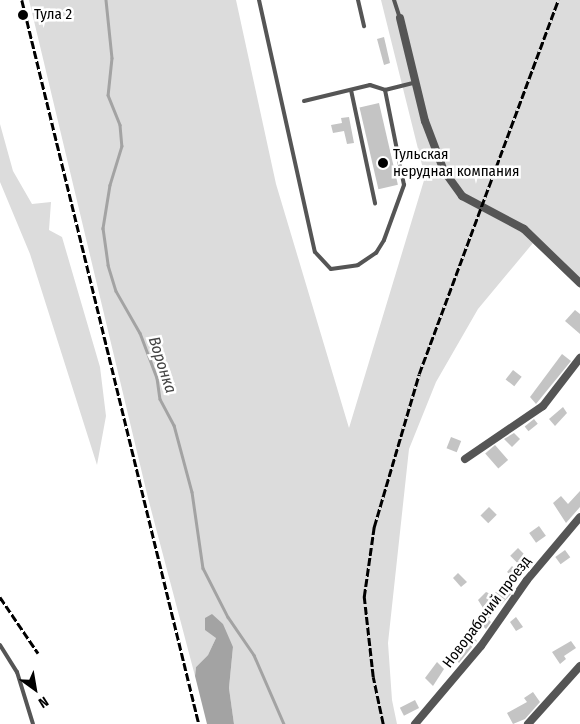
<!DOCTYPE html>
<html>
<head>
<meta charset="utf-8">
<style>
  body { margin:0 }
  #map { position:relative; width:580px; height:724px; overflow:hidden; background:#fff; font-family:"Fira Sans Condensed",sans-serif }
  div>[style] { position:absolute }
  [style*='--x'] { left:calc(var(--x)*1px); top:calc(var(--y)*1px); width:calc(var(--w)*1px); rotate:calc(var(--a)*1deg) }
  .green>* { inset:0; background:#dcdcdc }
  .water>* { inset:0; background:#a3a3a3 }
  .stream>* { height:2.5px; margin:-1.25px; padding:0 1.25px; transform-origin:1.25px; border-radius:1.25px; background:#a3a3a3 }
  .building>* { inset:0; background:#c4c4c4; transform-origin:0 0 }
  .lane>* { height:4px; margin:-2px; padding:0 2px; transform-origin:2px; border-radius:2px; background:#555 }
  .street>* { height:8px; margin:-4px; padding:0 4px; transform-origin:4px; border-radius:4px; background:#555 }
  .rail>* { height:2.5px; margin-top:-1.25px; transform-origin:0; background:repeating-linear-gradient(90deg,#000 0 8px,transparent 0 10.5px) }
  .dots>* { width:14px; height:14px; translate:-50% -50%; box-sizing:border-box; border:2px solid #fff; border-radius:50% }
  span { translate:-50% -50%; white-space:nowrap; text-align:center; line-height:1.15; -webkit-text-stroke:5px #fff; paint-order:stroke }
  .poi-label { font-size:15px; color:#000 }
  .left { translate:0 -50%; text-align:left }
  .street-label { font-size:15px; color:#000 }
  .water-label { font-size:16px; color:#444; font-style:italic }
  .north { position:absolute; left:10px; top:664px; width:50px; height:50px; -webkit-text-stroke:4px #fff; paint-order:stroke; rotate:148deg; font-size:14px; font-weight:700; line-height:20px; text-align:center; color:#000 }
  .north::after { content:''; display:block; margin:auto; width:18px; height:22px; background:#000; clip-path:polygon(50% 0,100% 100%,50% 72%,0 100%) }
</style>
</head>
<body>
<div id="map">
  <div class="green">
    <i style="clip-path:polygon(29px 0,236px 0,276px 184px,349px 428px,425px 177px,381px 0,580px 0,580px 288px,533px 243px,478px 309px,436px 382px,409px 449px,388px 643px,392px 700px,397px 724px,234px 724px,229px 688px,233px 647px,216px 638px,208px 655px,196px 667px,195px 676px,148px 498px)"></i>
    <i style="clip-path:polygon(0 124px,13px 171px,32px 204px,51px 202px,49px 230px,62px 237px,100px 367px,106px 416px,97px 465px,30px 254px,0 182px)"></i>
  </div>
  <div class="water">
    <i style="clip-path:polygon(212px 614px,223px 624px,233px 647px,229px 688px,234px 724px,207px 724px,195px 676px,196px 667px,208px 655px,216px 638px,205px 630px,205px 618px)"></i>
  </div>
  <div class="stream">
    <i style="--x:106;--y:0;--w:58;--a:84.1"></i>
    <i style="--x:112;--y:58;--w:37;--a:96"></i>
    <i style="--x:108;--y:95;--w:32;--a:68"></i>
    <i style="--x:120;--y:125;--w:21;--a:85"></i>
    <i style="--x:122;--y:146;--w:41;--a:107.1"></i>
    <i style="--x:110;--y:185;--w:44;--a:99.2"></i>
    <i style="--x:103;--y:228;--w:37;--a:82"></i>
    <i style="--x:108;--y:265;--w:27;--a:73"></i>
    <i style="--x:116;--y:291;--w:48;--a:60.3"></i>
    <i style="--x:140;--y:333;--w:48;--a:69.3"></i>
    <i style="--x:157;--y:378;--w:21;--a:82"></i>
    <i style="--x:160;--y:399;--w:30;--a:62"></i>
    <i style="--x:174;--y:425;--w:69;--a:75"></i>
    <i style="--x:192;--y:492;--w:77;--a:81.8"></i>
    <i style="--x:203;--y:568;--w:55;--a:63"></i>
    <i style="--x:228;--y:617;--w:46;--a:55.6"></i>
    <i style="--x:254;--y:655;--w:75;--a:66.5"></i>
  </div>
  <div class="building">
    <i style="clip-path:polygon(384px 37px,390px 63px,384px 65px,377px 39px)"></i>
    <i style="left:379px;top:103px;width:84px;height:20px;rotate:77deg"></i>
    <i style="clip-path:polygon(349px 117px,354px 143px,347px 144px,344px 131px,333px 133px,331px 125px,342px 123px,341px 118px)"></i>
    <i style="clip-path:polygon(575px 310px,580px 314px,580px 334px,565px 321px)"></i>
    <i style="clip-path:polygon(562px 354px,571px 361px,536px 404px,530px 397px)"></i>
    <i style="left:513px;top:370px;width:11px;height:12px;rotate:38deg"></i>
    <i style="clip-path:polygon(563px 407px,567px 413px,555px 426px,549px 419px)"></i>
    <i style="left:534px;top:419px;width:6px;height:12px;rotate:51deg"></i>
    <i style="clip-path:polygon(514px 433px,520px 439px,512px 447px,504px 439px)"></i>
    <i style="left:451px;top:437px;width:11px;height:12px;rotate:22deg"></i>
    <i style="left:495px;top:445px;width:20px;height:13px;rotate:49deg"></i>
    <i style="clip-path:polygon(580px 491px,580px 507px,566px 523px,553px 503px,561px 496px,568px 504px)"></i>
    <i style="left:489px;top:507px;width:11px;height:12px;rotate:45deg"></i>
    <i style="left:539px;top:526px;width:12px;height:12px;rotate:55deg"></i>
    <i style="left:518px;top:548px;width:14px;height:11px;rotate:45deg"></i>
    <i style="left:565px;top:550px;width:9px;height:12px;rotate:54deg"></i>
    <i style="clip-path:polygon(512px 566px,520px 574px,516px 579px,507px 572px)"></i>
    <i style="clip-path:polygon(458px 573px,467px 582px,461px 587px,453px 578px)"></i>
    <i style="clip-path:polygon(501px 586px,511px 594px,488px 619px,491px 622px,486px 629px,477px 621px,485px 611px,478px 600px,486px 592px,493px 595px)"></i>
    <i style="clip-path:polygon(516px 617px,523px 627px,516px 631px,510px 622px)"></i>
    <i style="clip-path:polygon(470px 634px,477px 641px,459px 663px,451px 654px)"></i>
    <i style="clip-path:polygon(571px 641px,576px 648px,564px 656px,566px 659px,560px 664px,552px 652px)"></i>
    <i style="clip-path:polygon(437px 662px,444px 669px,433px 686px,425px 678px)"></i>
    <i style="clip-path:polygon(533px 692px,540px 702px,525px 719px,513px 724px,507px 713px,527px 702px,524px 698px)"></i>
    <i style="left:415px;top:700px;width:9px;height:17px;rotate:63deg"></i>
  </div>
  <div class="lane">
    <i style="--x:259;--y:0;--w:258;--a:77.5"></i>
    <i style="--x:315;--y:252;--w:23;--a:47"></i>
    <i style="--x:331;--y:269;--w:27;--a:-8"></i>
    <i style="--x:358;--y:265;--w:22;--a:-34"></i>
    <i style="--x:376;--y:253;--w:15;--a:-58"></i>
    <i style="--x:384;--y:240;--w:59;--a:-70"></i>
    <i style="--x:404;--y:185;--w:97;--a:-101.3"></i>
    <i style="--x:385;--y:90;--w:32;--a:-14"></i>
    <i style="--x:358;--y:0;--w:27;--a:77"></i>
    <i style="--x:394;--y:0;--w:19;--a:72"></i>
    <i style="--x:351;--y:90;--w:116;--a:78"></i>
    <i style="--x:304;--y:101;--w:68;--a:-13.6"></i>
    <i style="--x:370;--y:85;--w:16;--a:18"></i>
    <i style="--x:0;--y:645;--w:32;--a:58"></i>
    <i style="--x:17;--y:672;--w:54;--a:72.9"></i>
  </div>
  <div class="street">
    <i style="--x:400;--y:18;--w:106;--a:76.4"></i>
    <i style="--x:425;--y:121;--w:53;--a:69.2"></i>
    <i style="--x:444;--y:171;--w:31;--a:54"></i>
    <i style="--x:462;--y:196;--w:70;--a:28"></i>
    <i style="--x:524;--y:229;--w:78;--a:44"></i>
    <i style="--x:465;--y:459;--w:94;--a:-34.2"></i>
    <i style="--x:543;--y:406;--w:61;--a:-52.4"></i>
    <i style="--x:415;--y:724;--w:102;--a:-49.8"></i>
    <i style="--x:481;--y:646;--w:80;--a:-55.1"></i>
    <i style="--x:527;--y:580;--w:82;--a:-49.9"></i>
    <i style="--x:528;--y:724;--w:78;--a:-48.1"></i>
  </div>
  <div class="rail">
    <i style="--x:22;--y:0;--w:745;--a:76.26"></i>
    <i style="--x:0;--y:597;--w:68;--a:55.8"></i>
    <i style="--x:383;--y:724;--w:48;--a:-102"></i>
    <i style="--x:373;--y:677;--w:81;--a:-96.4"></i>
    <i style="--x:364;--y:597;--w:71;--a:-81.9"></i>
    <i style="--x:374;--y:527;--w:159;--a:-73.6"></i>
    <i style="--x:419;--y:374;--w:399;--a:-69.6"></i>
  </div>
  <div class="dots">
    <i style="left:23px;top:15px;background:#000"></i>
    <i style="left:383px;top:163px;background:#000"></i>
  </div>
  <div class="poi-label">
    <span class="left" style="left:34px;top:15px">Тула 2</span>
    <span class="left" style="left:393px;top:163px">Тульская<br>нерудная компания</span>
  </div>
  <div class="street-label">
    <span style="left:487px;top:612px;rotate:-53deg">Новорабочий проезд</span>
  </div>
  <div class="water-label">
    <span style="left:162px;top:365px;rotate:72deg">Воронка</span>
  </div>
  <div class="north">N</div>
</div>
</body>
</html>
